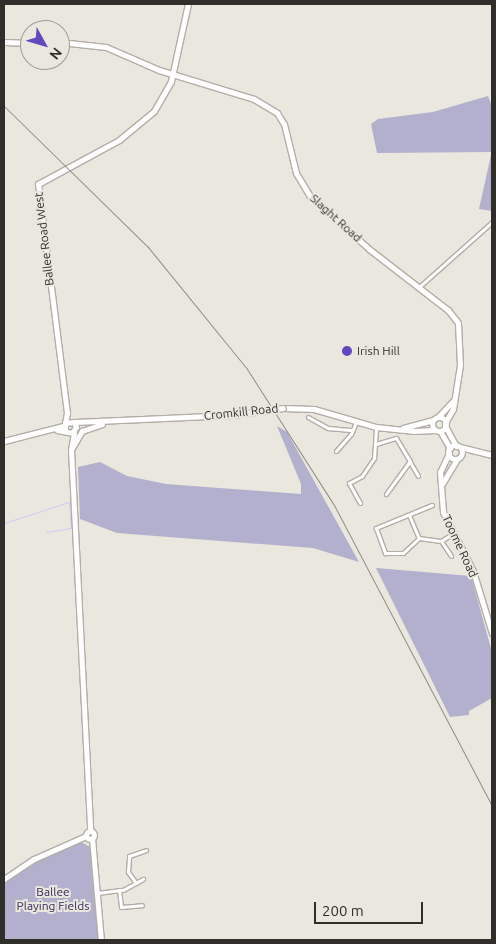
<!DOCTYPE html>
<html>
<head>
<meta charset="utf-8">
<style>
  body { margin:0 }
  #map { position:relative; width:496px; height:944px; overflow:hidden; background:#eae7df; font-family:Ubuntu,sans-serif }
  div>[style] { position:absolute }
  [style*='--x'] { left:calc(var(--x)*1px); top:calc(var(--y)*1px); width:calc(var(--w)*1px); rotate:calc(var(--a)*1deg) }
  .green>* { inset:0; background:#b2b0cd }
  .stream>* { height:1px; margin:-0.5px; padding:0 0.5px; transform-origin:0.5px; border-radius:0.5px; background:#cdcbf4 }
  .roads { filter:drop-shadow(1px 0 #b2aea6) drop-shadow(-1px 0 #b2aea6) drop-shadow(0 1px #b2aea6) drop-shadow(0 -1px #b2aea6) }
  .street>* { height:3px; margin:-1.5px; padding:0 1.5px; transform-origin:1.5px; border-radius:1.5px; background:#fff }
  .secondary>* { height:5px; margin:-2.5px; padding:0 2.5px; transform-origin:2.5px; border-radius:2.5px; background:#fff }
  .secondary>.ring { margin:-2.5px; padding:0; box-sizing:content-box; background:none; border:5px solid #fff; border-radius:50% }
  .rail>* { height:1px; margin:-0.5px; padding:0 0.5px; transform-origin:0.5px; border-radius:0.5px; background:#8f8d87 }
  .bridges { filter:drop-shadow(1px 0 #b2aea6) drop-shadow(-1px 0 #b2aea6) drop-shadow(0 1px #b2aea6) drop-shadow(0 -1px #b2aea6) }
  .secondary-bridge>* { height:5px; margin:-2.5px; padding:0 2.5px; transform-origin:2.5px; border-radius:2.5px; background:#fff }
  .dots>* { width:14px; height:14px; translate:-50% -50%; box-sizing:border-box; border:2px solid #eae7df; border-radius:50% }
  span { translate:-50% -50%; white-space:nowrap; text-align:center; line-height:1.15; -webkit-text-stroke:4px #eae7df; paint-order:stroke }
  .street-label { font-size:12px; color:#302e2b }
  .poi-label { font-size:12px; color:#302e2b }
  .left { translate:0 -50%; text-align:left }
  .park-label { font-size:12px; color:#31295b }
  .frame { position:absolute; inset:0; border:5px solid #302e2b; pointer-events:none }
  .north { position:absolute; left:20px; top:20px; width:50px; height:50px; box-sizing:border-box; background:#eae7df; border:1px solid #a09d97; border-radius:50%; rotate:129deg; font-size:14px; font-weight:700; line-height:20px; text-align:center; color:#302e2b }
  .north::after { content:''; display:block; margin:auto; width:18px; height:22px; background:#6247bf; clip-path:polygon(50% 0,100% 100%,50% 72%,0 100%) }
  .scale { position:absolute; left:314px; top:902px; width:109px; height:22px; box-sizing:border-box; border:2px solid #302e2b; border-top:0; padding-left:6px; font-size:15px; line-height:18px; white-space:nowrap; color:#302e2b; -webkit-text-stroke:4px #eae7df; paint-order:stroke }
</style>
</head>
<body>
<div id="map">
  <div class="green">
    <i style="clip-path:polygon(488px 96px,492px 106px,492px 152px,377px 153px,371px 124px,378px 119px,433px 112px)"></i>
    <i style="clip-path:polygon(491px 155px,492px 155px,492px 211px,479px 209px)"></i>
    <i style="clip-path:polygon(277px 426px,287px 432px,359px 562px,313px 548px,117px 533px,80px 519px,78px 467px,100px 462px,127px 476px,166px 484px,301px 494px,301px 484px)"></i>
    <i style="clip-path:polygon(376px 568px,471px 576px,492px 652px,492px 698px,469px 711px,469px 715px,450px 717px)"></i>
    <i style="clip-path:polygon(81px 842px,90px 847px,98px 940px,4px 940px,4px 881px,36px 861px)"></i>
  </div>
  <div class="stream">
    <i style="--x:4;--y:523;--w:68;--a:-17.9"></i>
    <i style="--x:69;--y:502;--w:26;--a:86"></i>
    <i style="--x:71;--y:528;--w:25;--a:171"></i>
  </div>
  <div class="roads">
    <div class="street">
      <i style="--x:419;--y:287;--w:98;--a:-41.7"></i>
      <i style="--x:308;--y:417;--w:23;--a:29"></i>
      <i style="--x:328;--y:428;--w:25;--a:5"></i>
      <i style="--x:376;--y:444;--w:21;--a:-17"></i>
      <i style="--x:396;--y:438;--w:27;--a:59"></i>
      <i style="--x:410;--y:461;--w:41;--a:126"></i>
      <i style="--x:336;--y:451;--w:23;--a:-49"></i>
      <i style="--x:351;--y:434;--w:13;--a:-67"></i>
      <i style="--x:410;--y:462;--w:16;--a:60"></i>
      <i style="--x:360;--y:503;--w:23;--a:-119"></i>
      <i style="--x:349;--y:483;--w:15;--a:-28"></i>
      <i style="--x:362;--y:476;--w:22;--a:-56"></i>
      <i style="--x:374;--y:458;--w:31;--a:-86"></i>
      <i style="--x:432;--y:505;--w:61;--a:157.7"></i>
      <i style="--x:376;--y:528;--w:27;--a:70"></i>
      <i style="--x:385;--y:553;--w:18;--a:0"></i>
      <i style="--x:403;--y:553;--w:22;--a:-43"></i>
      <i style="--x:419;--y:538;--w:22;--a:8"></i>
      <i style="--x:441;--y:541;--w:15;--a:-32"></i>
      <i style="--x:409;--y:515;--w:25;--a:67"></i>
      <i style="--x:441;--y:541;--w:18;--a:56"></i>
      <i style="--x:136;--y:883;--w:14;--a:-126"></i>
      <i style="--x:128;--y:872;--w:16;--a:-86"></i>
      <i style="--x:129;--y:856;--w:18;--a:-19"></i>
      <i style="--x:119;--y:890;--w:17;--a:83"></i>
      <i style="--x:121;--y:907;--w:21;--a:-5"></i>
      <i style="--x:97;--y:893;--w:26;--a:-7"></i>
      <i style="--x:123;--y:890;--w:23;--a:-29"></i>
    </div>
    <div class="secondary">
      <i style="--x:4;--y:42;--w:26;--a:2"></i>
      <i style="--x:60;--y:42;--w:46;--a:6.2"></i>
      <i style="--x:106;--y:47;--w:58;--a:23.5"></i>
      <i style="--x:159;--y:70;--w:99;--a:17"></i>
      <i style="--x:254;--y:99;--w:27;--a:31"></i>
      <i style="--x:277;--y:113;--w:13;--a:58"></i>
      <i style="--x:284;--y:124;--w:50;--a:76.2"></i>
      <i style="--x:296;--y:173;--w:27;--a:59"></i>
      <i style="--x:310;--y:196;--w:79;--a:41.9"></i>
      <i style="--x:369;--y:249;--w:100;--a:37.7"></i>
      <i style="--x:448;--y:310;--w:16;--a:52"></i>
      <i style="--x:458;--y:323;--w:42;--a:87.3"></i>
      <i style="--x:460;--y:365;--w:45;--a:99"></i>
      <i style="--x:453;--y:409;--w:16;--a:120"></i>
      <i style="--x:283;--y:408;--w:31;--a:2"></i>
      <i style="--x:314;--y:409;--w:65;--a:16.2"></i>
      <i style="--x:376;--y:427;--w:38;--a:6"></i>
      <i style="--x:414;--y:431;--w:21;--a:-3"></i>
      <i style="--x:438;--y:417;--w:22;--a:-47"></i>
      <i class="ring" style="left:432px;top:417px;width:9px;height:9px"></i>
      <i style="--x:75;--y:422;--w:157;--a:-2.6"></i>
      <i style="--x:232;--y:415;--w:32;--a:-7"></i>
      <i style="--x:65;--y:423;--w:10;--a:-79"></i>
      <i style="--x:67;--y:413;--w:231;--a:-97.2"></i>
      <i style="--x:38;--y:184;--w:92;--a:-28.5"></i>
      <i style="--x:119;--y:140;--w:45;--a:-39.6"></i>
      <i style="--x:154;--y:111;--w:34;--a:-60"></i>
      <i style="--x:171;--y:81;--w:79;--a:-77.6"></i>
      <i style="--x:445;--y:426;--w:23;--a:61"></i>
      <i style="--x:403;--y:428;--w:31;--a:-15"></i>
      <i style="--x:57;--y:430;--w:15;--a:11"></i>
      <i style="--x:72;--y:433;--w:7;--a:-56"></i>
      <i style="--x:76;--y:427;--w:5;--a:-112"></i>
      <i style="--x:74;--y:422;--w:9;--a:174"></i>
      <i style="--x:65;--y:423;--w:8;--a:90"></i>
      <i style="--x:440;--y:431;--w:20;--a:60"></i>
      <i style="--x:74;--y:433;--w:17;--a:100"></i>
      <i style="--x:71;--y:450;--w:380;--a:87.1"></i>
      <i style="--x:4;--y:441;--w:61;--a:-14.3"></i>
      <i class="ring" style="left:448px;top:445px;width:9px;height:9px"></i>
      <i style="--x:460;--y:447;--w:33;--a:14"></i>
      <i style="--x:72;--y:448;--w:20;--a:-60"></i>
      <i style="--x:82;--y:431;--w:21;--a:-19"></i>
      <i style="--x:449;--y:453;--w:21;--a:115"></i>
      <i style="--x:440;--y:472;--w:40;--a:85.7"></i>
      <i style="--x:443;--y:512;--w:66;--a:63"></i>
      <i style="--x:473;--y:571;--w:65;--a:73"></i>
      <i style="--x:442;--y:484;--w:29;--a:-59"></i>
      <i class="ring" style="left:86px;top:831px;width:3px;height:3px"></i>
      <i style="--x:92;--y:838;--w:102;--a:85"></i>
      <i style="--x:4;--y:879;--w:36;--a:-34"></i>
      <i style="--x:34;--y:859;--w:57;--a:-23.9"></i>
    </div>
  </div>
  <div class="rail">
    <i style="--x:4;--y:106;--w:202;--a:44.4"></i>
    <i style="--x:148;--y:247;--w:157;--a:50.9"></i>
    <i style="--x:247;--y:369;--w:161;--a:57.4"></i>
    <i style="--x:334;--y:505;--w:340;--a:62.3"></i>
  </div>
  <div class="bridges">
    <div class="secondary-bridge">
      <i style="--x:264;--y:411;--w:19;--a:-9"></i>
    </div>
  </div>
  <div class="dots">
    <i style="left:347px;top:351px;background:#6247bf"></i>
  </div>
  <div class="street-label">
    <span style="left:336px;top:218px;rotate:42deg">Slaght Road</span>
    <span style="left:44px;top:239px;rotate:-97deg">Ballee Road West</span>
    <span style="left:241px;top:412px;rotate:-6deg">Cromkill Road</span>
    <span style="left:460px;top:546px;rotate:65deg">Toome Road</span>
  </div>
  <div class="poi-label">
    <span class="left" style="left:357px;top:351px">Irish Hill</span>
  </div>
  <div class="park-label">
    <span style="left:53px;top:899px">Ballee<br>Playing Fields</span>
  </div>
  <div class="frame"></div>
  <div class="north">N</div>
  <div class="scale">200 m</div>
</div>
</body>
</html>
